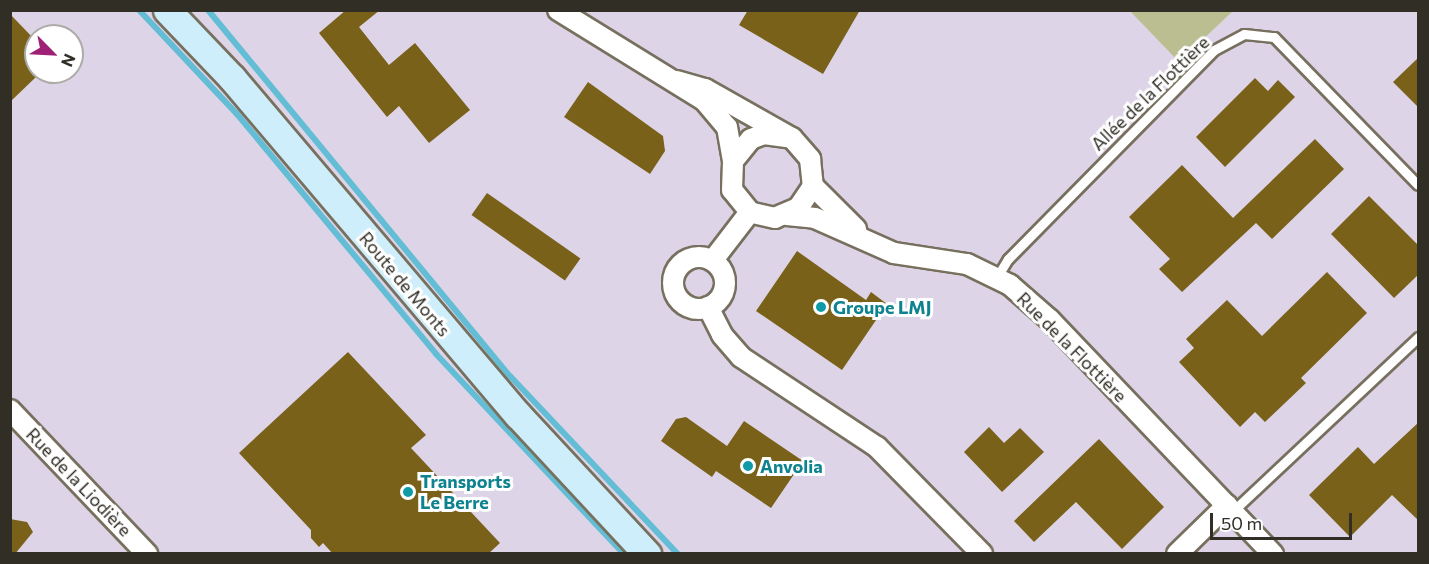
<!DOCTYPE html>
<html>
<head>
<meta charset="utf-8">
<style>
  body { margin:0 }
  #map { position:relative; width:1429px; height:564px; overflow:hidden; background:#eae2cd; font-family:Commissioner,sans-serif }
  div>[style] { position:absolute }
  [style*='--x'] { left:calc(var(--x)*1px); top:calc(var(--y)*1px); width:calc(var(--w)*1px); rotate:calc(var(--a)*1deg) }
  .industrial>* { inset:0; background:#ded4e8 }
  .green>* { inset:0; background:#bbbe90 }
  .stream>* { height:6px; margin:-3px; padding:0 3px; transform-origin:3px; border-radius:3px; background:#63bdd4 }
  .building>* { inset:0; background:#79611a; transform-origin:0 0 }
  .roads { filter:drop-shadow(2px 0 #77705e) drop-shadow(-2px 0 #77705e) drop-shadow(0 2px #77705e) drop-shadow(0 -2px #77705e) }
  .service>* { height:9px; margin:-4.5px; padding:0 4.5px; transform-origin:4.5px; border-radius:4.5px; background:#fff }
  .minor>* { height:20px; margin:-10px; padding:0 10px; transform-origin:10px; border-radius:10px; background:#fff }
  .minor>.ring { margin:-10px; padding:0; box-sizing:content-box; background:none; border:20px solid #fff; border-radius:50% }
  .secondary>* { height:27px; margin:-13.5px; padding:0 13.5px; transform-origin:13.5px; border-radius:13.5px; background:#cfeefc }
  .dots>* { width:16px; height:16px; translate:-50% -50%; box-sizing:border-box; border:3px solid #fff; border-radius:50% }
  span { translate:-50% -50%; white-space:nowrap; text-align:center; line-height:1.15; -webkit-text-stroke:6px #fff; paint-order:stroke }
  .street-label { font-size:18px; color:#312e26 }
  .culture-label { font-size:18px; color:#0d838f; font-weight:700 }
  .left { translate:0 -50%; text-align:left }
  .frame { position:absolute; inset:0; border:12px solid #312e26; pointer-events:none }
  .north { position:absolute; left:24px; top:24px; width:60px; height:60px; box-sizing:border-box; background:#fff; border:2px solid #adaba8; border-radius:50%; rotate:114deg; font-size:16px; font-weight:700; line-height:24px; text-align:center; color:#312e26 }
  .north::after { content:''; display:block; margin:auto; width:21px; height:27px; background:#9f2176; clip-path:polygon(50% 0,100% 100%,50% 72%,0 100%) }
  .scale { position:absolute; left:1210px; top:513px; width:142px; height:27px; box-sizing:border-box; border:3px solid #312e26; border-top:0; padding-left:8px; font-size:18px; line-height:21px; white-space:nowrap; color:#312e26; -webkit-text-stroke:4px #fff; paint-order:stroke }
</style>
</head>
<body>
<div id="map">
  <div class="industrial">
    <i style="clip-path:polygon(evenodd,1130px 10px,1179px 62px,1233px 11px,1418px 11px,1418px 553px,11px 553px,10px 11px,1130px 10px,36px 36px,72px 36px,72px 72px,36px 72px,36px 36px)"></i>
  </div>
  <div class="green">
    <i style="clip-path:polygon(1130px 11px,1233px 11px,1179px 62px)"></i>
  </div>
  <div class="stream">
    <i style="--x:139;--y:10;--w:143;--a:46.7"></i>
    <i style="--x:237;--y:114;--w:312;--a:50.3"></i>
    <i style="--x:436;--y:354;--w:274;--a:46.8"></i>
    <i style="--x:208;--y:10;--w:476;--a:50.5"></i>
    <i style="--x:511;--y:377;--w:243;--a:46.7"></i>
  </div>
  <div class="building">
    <i style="clip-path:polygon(346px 10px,380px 10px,359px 27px,389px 65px,415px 43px,470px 110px,429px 143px,399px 106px,387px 117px,319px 33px)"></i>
    <i style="clip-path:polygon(748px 10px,860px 10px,823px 74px,739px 25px)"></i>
    <i style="clip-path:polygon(10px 14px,36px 41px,36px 77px,10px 102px)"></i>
    <i style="clip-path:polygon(1419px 57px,1419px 108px,1393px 82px)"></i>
    <i style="clip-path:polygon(1255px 78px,1268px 91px,1278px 80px,1295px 97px,1225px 167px,1196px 137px)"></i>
    <i style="clip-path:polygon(588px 82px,663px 136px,665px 151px,650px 174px,564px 117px)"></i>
    <i style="clip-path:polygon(1315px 139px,1344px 169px,1272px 239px,1256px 223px,1182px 292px,1159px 269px,1170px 259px,1129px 217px,1182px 165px,1233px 218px)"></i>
    <i style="left:487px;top:193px;width:114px;height:27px;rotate:35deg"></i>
    <i style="clip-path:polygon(1369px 196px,1419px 246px,1419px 274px,1394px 298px,1331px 234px)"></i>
    <i style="clip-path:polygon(797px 251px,866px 300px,871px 292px,887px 304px,842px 370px,756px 311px)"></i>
    <i style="clip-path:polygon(1327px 272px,1367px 313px,1301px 378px,1306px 383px,1265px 422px,1255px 412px,1240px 427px,1179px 362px,1194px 348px,1186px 339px,1227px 300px,1262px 336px)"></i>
    <i style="clip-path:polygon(348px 352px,426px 435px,411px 448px,500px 543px,488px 554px,333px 554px,323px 543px,319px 547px,311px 538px,311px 530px,239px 453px)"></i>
    <i style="clip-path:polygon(686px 417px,727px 446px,744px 421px,803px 461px,771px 508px,716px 471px,712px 477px,661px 441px,676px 419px)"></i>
    <i style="clip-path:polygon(1419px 422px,1419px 521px,1392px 495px,1350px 537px,1309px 495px,1358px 447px,1374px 464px)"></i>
    <i style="clip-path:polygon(989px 427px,1004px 443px,1020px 428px,1044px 452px,1002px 492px,964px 452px)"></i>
    <i style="clip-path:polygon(1099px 439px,1164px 507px,1122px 549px,1076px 502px,1034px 542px,1014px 521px)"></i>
    <i style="clip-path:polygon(10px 519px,27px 522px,33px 532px,15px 554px,10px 554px)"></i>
  </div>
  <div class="roads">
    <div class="service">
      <i style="--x:997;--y:277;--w:21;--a:-59"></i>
      <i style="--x:1008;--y:259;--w:293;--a:-45.4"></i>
      <i style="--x:1214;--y:50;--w:34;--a:-28"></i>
      <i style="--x:1244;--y:34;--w:30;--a:6"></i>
      <i style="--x:1274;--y:37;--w:206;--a:45.8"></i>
      <i style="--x:1233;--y:511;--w:254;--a:-43.2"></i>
    </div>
    <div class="minor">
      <i style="--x:558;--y:10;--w:172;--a:31.7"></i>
      <i style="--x:704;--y:100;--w:35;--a:50"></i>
      <i style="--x:727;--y:127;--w:35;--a:80"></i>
      <i style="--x:677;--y:81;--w:29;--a:16"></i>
      <i style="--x:705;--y:89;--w:100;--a:29.4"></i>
      <i style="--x:792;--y:138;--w:28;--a:49"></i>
      <i style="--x:810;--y:159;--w:27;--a:84"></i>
      <i style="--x:813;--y:186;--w:27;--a:124"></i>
      <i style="--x:798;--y:208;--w:25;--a:157"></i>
      <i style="--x:775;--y:218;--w:26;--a:-167"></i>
      <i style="--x:750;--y:212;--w:28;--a:-129"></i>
      <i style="--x:732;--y:190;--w:29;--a:-88"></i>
      <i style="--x:733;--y:161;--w:28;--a:-51"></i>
      <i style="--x:751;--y:139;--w:14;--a:-21"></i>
      <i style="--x:764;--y:134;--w:28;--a:8"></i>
      <i style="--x:813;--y:186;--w:61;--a:45"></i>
      <i style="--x:787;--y:215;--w:28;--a:6"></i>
      <i style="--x:815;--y:218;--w:86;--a:23.9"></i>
      <i style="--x:894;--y:253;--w:74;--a:8.6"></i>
      <i style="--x:967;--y:264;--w:48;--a:26"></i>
      <i style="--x:1010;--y:285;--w:52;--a:41.1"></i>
      <i style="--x:1049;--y:319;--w:325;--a:46.4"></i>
      <i class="ring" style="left:673px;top:257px;width:32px;height:32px"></i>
      <i style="--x:713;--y:260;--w:61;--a:-52.4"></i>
      <i style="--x:708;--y:307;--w:31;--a:63"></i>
      <i style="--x:722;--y:335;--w:29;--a:49"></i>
      <i style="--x:741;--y:357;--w:163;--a:33.5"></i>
      <i style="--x:877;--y:447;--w:150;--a:45.5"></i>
      <i style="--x:10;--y:410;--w:199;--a:46.4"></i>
      <i style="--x:1177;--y:554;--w:70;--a:-44.4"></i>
    </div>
    <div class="secondary">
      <i style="--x:167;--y:10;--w:94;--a:46.3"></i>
      <i style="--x:232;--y:78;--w:442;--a:49.7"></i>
      <i style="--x:518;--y:415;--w:190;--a:47.1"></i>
    </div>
  </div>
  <div class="dots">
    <i style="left:821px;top:307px;background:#0f9aa8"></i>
    <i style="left:748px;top:466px;background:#0f9aa8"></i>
    <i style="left:408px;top:492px;background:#0f9aa8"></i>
  </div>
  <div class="street-label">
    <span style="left:1150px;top:93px;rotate:-44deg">Allée de la Flottière</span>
    <span style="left:405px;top:284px;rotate:50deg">Route de Monts</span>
    <span style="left:1072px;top:347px;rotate:45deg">Rue de la Flottière</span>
    <span style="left:79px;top:482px;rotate:46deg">Rue de la Liodière</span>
  </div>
  <div class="culture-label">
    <span class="left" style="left:833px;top:307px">Groupe LMJ</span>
    <span class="left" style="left:760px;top:466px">Anvolia</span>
    <span class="left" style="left:420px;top:492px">Transports<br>Le Berre</span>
  </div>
  <div class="frame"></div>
  <div class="north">N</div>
  <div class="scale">50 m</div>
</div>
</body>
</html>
